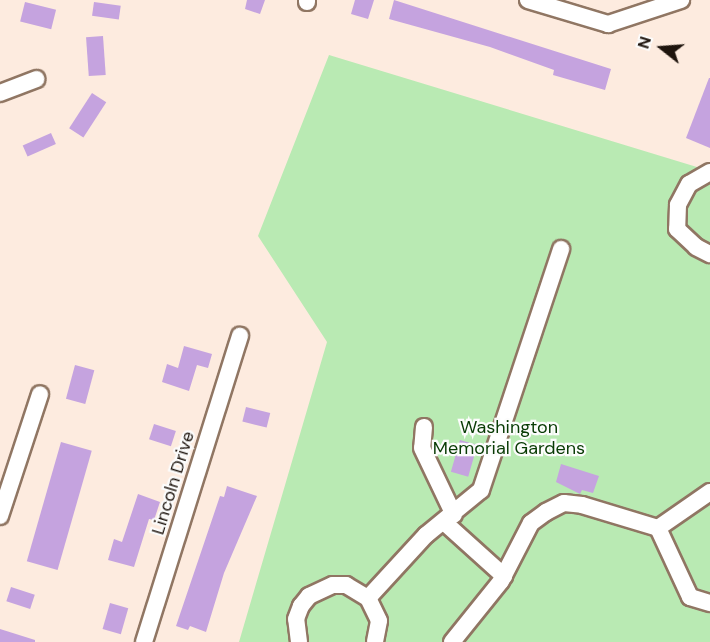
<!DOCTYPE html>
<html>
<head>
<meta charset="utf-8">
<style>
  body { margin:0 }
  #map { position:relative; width:710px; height:642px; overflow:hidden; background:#fdebdf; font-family:"DM Sans",sans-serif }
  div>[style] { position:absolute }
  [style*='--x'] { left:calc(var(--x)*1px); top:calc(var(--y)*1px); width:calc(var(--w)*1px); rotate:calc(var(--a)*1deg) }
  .green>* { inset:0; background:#b9eab3 }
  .building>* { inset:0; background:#c5a3df; transform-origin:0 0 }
  .roads { filter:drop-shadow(2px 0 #907663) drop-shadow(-2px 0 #907663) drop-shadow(0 2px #907663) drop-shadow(0 -2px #907663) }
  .minor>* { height:16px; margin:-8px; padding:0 8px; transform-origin:8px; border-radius:8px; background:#fff }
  span { translate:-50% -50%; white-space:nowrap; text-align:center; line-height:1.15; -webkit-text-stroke:4.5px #fcfcfc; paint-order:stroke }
  .park-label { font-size:18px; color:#083b04 }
  .street-label { font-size:18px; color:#1e140d }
  .north { position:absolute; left:632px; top:18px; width:60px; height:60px; -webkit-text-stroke:4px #fcfcfc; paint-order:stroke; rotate:287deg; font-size:16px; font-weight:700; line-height:24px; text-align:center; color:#1e140d }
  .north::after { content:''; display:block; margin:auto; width:21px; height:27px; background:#1e140d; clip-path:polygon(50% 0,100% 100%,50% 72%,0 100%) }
</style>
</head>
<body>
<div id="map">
  <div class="green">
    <i style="clip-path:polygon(329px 55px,710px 171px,710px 642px,239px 642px,327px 342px,258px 236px)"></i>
  </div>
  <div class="building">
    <i style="clip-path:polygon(247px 0,265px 0,260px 14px,245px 9px)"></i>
    <i style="clip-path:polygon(355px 0,374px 0,368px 19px,351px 14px)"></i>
    <i style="clip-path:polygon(394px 0,611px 69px,605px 90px,553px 75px,554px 70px,490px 47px,389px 19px)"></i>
    <i style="left:25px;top:2px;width:32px;height:20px;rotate:14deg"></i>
    <i style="left:94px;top:2px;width:27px;height:14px;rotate:8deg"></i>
    <i style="left:103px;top:36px;width:39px;height:17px;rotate:86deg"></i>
    <i style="clip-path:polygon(709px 78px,710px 78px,710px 148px,686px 138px)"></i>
    <i style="left:92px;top:93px;width:17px;height:42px;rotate:33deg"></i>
    <i style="left:51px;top:133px;width:12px;height:31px;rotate:66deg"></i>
    <i style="clip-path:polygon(184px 346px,212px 354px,208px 368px,197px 365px,189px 391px,162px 382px,167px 364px,178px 368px)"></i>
    <i style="left:75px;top:365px;width:20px;height:35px;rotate:15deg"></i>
    <i style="left:246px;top:407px;width:25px;height:15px;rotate:14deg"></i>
    <i style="left:154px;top:424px;width:23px;height:16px;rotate:18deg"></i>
    <i style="left:460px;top:440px;width:18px;height:33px;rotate:16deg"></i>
    <i style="left:61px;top:442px;width:32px;height:124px;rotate:16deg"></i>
    <i style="clip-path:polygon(561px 464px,599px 476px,593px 493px,582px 490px,580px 494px,556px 482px)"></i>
    <i style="clip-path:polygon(227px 486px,257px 496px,224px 573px,206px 632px,190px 626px,188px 630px,176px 626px,220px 496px,224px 497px)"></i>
    <i style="clip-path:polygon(138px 494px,160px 502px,154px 520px,149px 519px,134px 567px,108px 560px,114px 539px,122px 542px)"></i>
    <i style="left:11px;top:587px;width:25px;height:15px;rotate:18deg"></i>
    <i style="left:110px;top:603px;width:19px;height:27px;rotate:16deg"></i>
    <i style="clip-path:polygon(0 629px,35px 640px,35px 642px,0 642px)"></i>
  </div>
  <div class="roads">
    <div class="minor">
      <i style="--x:528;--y:0;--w:84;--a:16.7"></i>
      <i style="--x:608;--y:24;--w:77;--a:-18.2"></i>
      <i style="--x:307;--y:2;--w:2;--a:-90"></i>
      <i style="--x:0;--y:93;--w:39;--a:-21"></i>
      <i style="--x:710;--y:172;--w:24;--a:150"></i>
      <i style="--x:689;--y:184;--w:24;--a:118"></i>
      <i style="--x:678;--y:205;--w:24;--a:92"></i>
      <i style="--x:677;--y:229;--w:26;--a:43"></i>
      <i style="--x:696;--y:247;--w:16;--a:27"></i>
      <i style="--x:424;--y:427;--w:21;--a:95"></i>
      <i style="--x:422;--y:448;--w:74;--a:64.5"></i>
      <i style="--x:0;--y:516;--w:128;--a:-71.8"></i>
      <i style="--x:444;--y:522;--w:81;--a:42"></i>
      <i style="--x:658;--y:528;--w:76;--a:65.1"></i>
      <i style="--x:690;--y:597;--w:21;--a:17"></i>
      <i style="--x:368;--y:598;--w:86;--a:-47.4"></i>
      <i style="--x:426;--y:535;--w:71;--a:-39.3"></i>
      <i style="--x:481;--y:490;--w:254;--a:-71.6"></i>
      <i style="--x:144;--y:642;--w:321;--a:-72.6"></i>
      <i style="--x:299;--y:642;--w:23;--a:-97"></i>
      <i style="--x:296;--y:619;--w:14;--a:-69"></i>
      <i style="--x:301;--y:606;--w:13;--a:-51"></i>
      <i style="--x:309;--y:596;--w:26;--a:-25"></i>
      <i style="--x:333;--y:585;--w:13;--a:0"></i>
      <i style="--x:346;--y:585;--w:26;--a:31"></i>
      <i style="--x:368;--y:598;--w:25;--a:64"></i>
      <i style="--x:379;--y:621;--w:21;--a:101"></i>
      <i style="--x:452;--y:642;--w:78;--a:-51.2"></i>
      <i style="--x:501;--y:581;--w:65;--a:-62.7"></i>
      <i style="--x:531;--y:523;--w:19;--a:-36"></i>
      <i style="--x:546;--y:512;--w:20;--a:-27"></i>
      <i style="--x:564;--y:503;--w:18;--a:6"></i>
      <i style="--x:582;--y:505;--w:79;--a:16.8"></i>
      <i style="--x:658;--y:528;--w:63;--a:-34.7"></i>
    </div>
  </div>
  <div class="park-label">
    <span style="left:509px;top:438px">Washington<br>Memorial Gardens</span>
  </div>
  <div class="street-label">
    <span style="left:173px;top:483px;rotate:-73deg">Lincoln Drive</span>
  </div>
  <div class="north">N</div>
</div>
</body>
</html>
